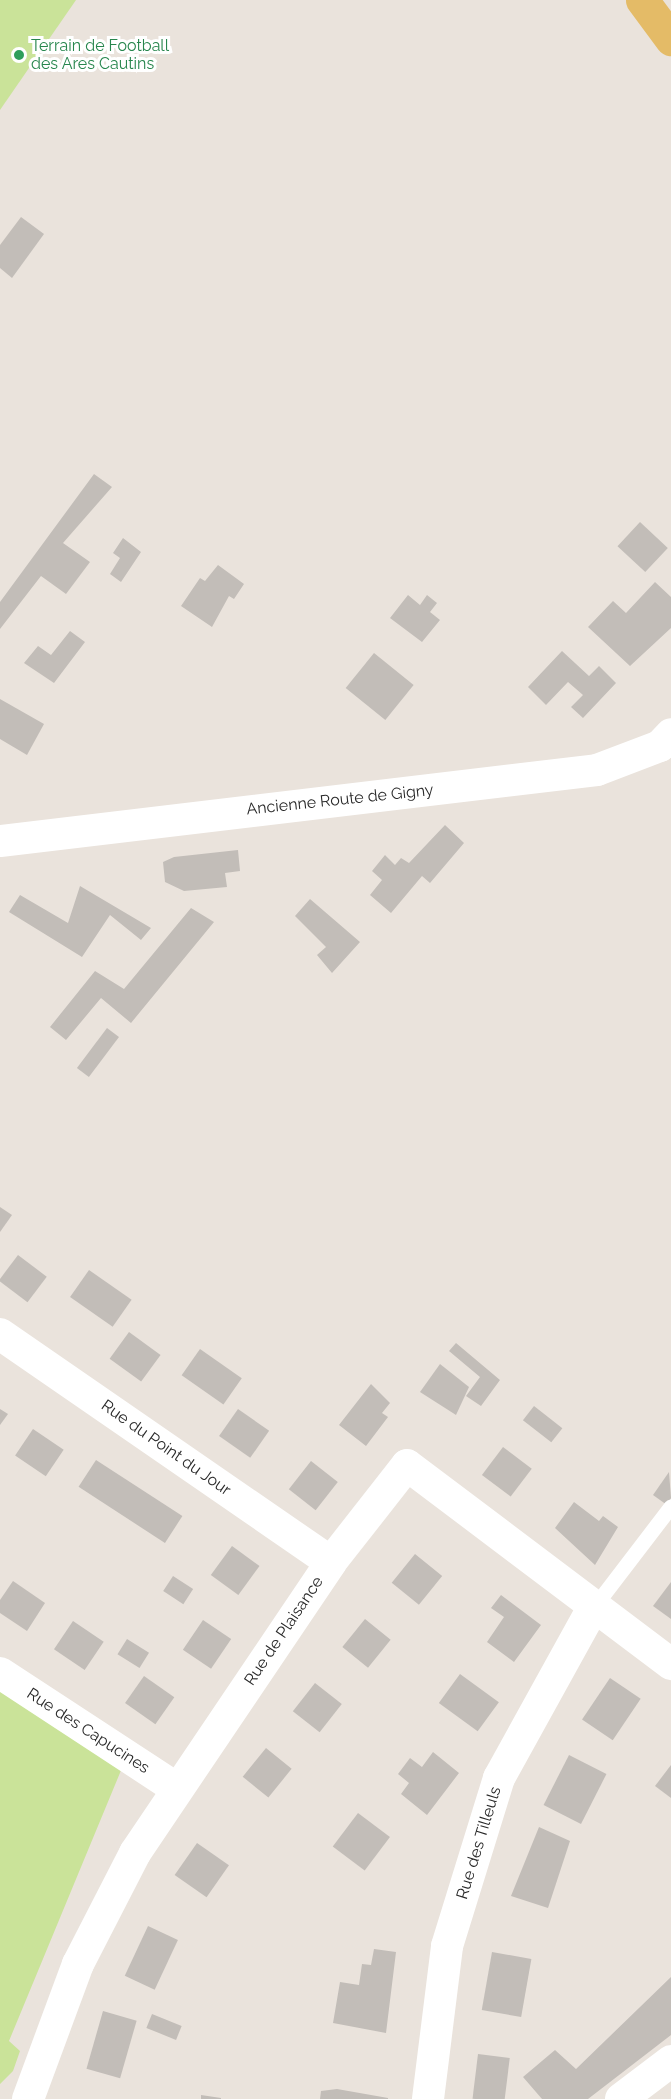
<!DOCTYPE html>
<html>
<head>
<meta charset="utf-8">
<style>
  body { margin:0 }
  #map { position:relative; width:671px; height:2099px; overflow:hidden; background:#eae3dc; font-family:Raleway,sans-serif }
  div>[style] { position:absolute }
  [style*='--x'] { left:calc(var(--x)*1px); top:calc(var(--y)*1px); width:calc(var(--w)*1px); rotate:calc(var(--a)*1deg) }
  .pitch>* { inset:0; background:#cae399 }
  .building>* { inset:0; background:#c2bdb8; transform-origin:0 0 }
  .lane>* { height:15px; margin:-7.5px; padding:0 7.5px; transform-origin:7.5px; border-radius:7.5px; background:#fff }
  .street>* { height:32px; margin:-16px; padding:0 16px; transform-origin:16px; border-radius:16px; background:#fff }
  .primary>* { height:33px; margin:-16.5px; padding:0 16.5px; transform-origin:16.5px; border-radius:16.5px; background:#e4bb67 }
  .dots>* { width:16px; height:16px; translate:-50% -50%; box-sizing:border-box; border:3px solid #fff; border-radius:50% }
  span { translate:-50% -50%; white-space:nowrap; text-align:center; line-height:1.15; -webkit-text-stroke:6px #fff; paint-order:stroke }
  .leisure-label { font-size:16px; color:#27864d }
  .left { translate:0 -50%; text-align:left }
  .street-label { font-size:16px; color:#292929 }
</style>
</head>
<body>
<div id="map">
  <div class="pitch">
    <i style="clip-path:polygon(0 0,76px 0,0 110px)"></i>
    <i style="clip-path:polygon(0 1688px,122px 1768px,9px 2041px,20px 2051px,13px 2071px,0 2084px)"></i>
  </div>
  <div class="building">
    <i style="clip-path:polygon(21px 217px,44px 234px,12px 278px,0 268px,0 245px)"></i>
    <i style="clip-path:polygon(94px 474px,112px 487px,63px 543px,90px 562px,66px 594px,41px 576px,0 629px,0 602px)"></i>
    <i style="left:640px;top:522px;width:38px;height:33px;rotate:43deg"></i>
    <i style="clip-path:polygon(123px 538px,141px 552px,121px 582px,110px 574px,120px 558px,113px 553px)"></i>
    <i style="clip-path:polygon(218px 565px,244px 584px,234px 599px,229px 596px,212px 627px,181px 606px,200px 578px,205px 581px)"></i>
    <i style="clip-path:polygon(655px 582px,671px 597px,671px 628px,630px 666px,588px 627px,613px 601px,626px 613px)"></i>
    <i style="clip-path:polygon(408px 595px,420px 605px,427px 595px,437px 603px,430px 612px,440px 620px,422px 642px,390px 618px)"></i>
    <i style="clip-path:polygon(70px 631px,85px 642px,54px 683px,24px 663px,38px 646px,51px 655px)"></i>
    <i style="clip-path:polygon(562px 651px,589px 676px,599px 666px,616px 683px,583px 718px,571px 707px,583px 695px,568px 682px,546px 705px,528px 687px)"></i>
    <i style="left:374px;top:653px;width:51px;height:45px;rotate:39deg"></i>
    <i style="clip-path:polygon(0 699px,44px 724px,27px 755px,0 739px)"></i>
    <i style="clip-path:polygon(445px 825px,464px 843px,430px 883px,422px 876px,391px 913px,370px 895px,382px 880px,372px 871px,385px 855px,395px 865px,401px 858px,409px 863px)"></i>
    <i style="clip-path:polygon(238px 850px,240px 871px,225px 873px,227px 887px,184px 891px,165px 882px,163px 862px,174px 857px)"></i>
    <i style="clip-path:polygon(80px 886px,151px 928px,141px 940px,110px 915px,82px 957px,9px 912px,20px 895px,68px 923px)"></i>
    <i style="clip-path:polygon(310px 899px,360px 942px,332px 973px,317px 955px,326px 947px,295px 916px)"></i>
    <i style="clip-path:polygon(191px 908px,214px 922px,131px 1023px,101px 998px,66px 1040px,50px 1027px,95px 971px,124px 989px)"></i>
    <i style="left:107px;top:1028px;width:15px;height:50px;rotate:37deg"></i>
    <i style="clip-path:polygon(0 1207px,12px 1215px,0 1232px)"></i>
    <i style="left:18px;top:1255px;width:36px;height:32px;rotate:37deg"></i>
    <i style="left:89px;top:1270px;width:52px;height:33px;rotate:35deg"></i>
    <i style="left:129px;top:1332px;width:39px;height:33px;rotate:36deg"></i>
    <i style="clip-path:polygon(456px 1343px,500px 1380px,481px 1406px,466px 1396px,480px 1377px,449px 1351px)"></i>
    <i style="left:200px;top:1349px;width:51px;height:32px;rotate:35deg"></i>
    <i style="clip-path:polygon(440px 1364px,469px 1387px,456px 1415px,420px 1392px)"></i>
    <i style="clip-path:polygon(371px 1384px,390px 1403px,382px 1413px,388px 1417px,366px 1446px,339px 1425px)"></i>
    <i style="left:534px;top:1406px;width:36px;height:18px;rotate:38deg"></i>
    <i style="clip-path:polygon(0 1409px,8px 1414px,0 1425px)"></i>
    <i style="left:238px;top:1409px;width:38px;height:33px;rotate:35deg"></i>
    <i style="left:33px;top:1429px;width:37px;height:32px;rotate:34deg"></i>
    <i style="left:503px;top:1447px;width:36px;height:35px;rotate:37deg"></i>
    <i style="left:96px;top:1460px;width:103px;height:32px;rotate:33deg"></i>
    <i style="left:311px;top:1461px;width:34px;height:36px;rotate:38deg"></i>
    <i style="clip-path:polygon(669px 1472px,671px 1498px,667px 1505px,653px 1495px)"></i>
    <i style="clip-path:polygon(574px 1502px,599px 1521px,603px 1516px,618px 1527px,595px 1565px,555px 1528px)"></i>
    <i style="left:232px;top:1546px;width:34px;height:36px;rotate:36deg"></i>
    <i style="left:415px;top:1554px;width:35px;height:37px;rotate:39deg"></i>
    <i style="left:173px;top:1576px;width:24px;height:18px;rotate:33deg"></i>
    <i style="clip-path:polygon(13px 1581px,45px 1603px,27px 1631px,0 1613px,0 1600px)"></i>
    <i style="clip-path:polygon(671px 1582px,671px 1619px,653px 1606px)"></i>
    <i style="clip-path:polygon(501px 1595px,541px 1625px,514px 1662px,487px 1642px,504px 1617px,491px 1608px)"></i>
    <i style="left:365px;top:1619px;width:33px;height:36px;rotate:39deg"></i>
    <i style="left:203px;top:1620px;width:34px;height:36px;rotate:34deg"></i>
    <i style="left:73px;top:1621px;width:37px;height:34px;rotate:34deg"></i>
    <i style="left:127px;top:1639px;width:26px;height:18px;rotate:32deg"></i>
    <i style="left:460px;top:1674px;width:48px;height:36px;rotate:36deg"></i>
    <i style="left:144px;top:1676px;width:37px;height:33px;rotate:35deg"></i>
    <i style="left:610px;top:1678px;width:37px;height:50px;rotate:34deg"></i>
    <i style="left:315px;top:1683px;width:34px;height:36px;rotate:38deg"></i>
    <i style="left:266px;top:1748px;width:33px;height:37px;rotate:39deg"></i>
    <i style="clip-path:polygon(433px 1752px,459px 1773px,427px 1815px,401px 1794px,409px 1783px,398px 1774px,410px 1758px,422px 1767px)"></i>
    <i style="left:569px;top:1755px;width:42px;height:56px;rotate:27deg"></i>
    <i style="clip-path:polygon(671px 1765px,671px 1798px,655px 1786px)"></i>
    <i style="left:358px;top:1813px;width:40px;height:42px;rotate:37deg"></i>
    <i style="clip-path:polygon(539px 1827px,570px 1841px,548px 1908px,511px 1896px)"></i>
    <i style="left:197px;top:1843px;width:39px;height:39px;rotate:35deg"></i>
    <i style="left:148px;top:1926px;width:33px;height:55px;rotate:25deg"></i>
    <i style="clip-path:polygon(374px 1949px,396px 1952px,386px 2033px,333px 2023px,340px 1982px,359px 1985px,362px 1964px,371px 1965px)"></i>
    <i style="left:492px;top:1952px;width:40px;height:59px;rotate:10deg"></i>
    <i style="clip-path:polygon(671px 1977px,671px 2035px,588px 2099px,542px 2099px,523px 2077px,555px 2050px,576px 2069px)"></i>
    <i style="left:103px;top:2011px;width:35px;height:60px;rotate:16deg"></i>
    <i style="left:152px;top:2014px;width:32px;height:15px;rotate:22deg"></i>
    <i style="left:478px;top:2054px;width:32px;height:45px;rotate:7deg"></i>
    <i style="clip-path:polygon(337px 2089px,388px 2098px,388px 2099px,320px 2099px,321px 2091px)"></i>
    <i style="clip-path:polygon(201px 2095px,221px 2098px,221px 2099px,201px 2099px)"></i>
  </div>
  <div class="lane">
    <i style="--x:593;--y:1608;--w:128;--a:-52.6"></i>
  </div>
  <div class="street">
    <i style="--x:0;--y:841;--w:601;--a:-6.78"></i>
    <i style="--x:597;--y:770;--w:67;--a:-20.9"></i>
    <i style="--x:660;--y:746;--w:16;--a:-47"></i>
    <i style="--x:0;--y:1334;--w:402;--a:34.6"></i>
    <i style="--x:0;--y:1673;--w:210;--a:33.2"></i>
    <i style="--x:28;--y:2099;--w:144;--a:-69.7"></i>
    <i style="--x:78;--y:1964;--w:125;--a:-62.8"></i>
    <i style="--x:135;--y:1853;--w:351;--a:-56"></i>
    <i style="--x:331;--y:1562;--w:123;--a:-51.9"></i>
    <i style="--x:407;--y:1465;--w:331;--a:37"></i>
    <i style="--x:428;--y:2099;--w:154;--a:-82.9"></i>
    <i style="--x:447;--y:1946;--w:176;--a:-72.8"></i>
    <i style="--x:499;--y:1778;--w:194;--a:-61.1"></i>
    <i style="--x:621;--y:2099;--w:63;--a:-37.2"></i>
  </div>
  <div class="primary">
    <i style="--x:642;--y:0;--w:49;--a:53.4"></i>
  </div>
  <div class="dots">
    <i style="left:19px;top:55px;background:#2e9e5b"></i>
  </div>
  <div class="leisure-label">
    <span class="left" style="left:31px;top:55px">Terrain de Football<br>des Ares Cautins</span>
  </div>
  <div class="street-label">
    <span style="left:340px;top:800px;rotate:-6deg">Ancienne Route de Gigny</span>
    <span style="left:166px;top:1448px;rotate:35deg">Rue du Point du Jour</span>
    <span style="left:284px;top:1631px;rotate:-56deg">Rue de Plaisance</span>
    <span style="left:88px;top:1731px;rotate:33deg">Rue des Capucines</span>
    <span style="left:479px;top:1843px;rotate:-73deg">Rue des Tilleuls</span>
  </div>
</div>
</body>
</html>
